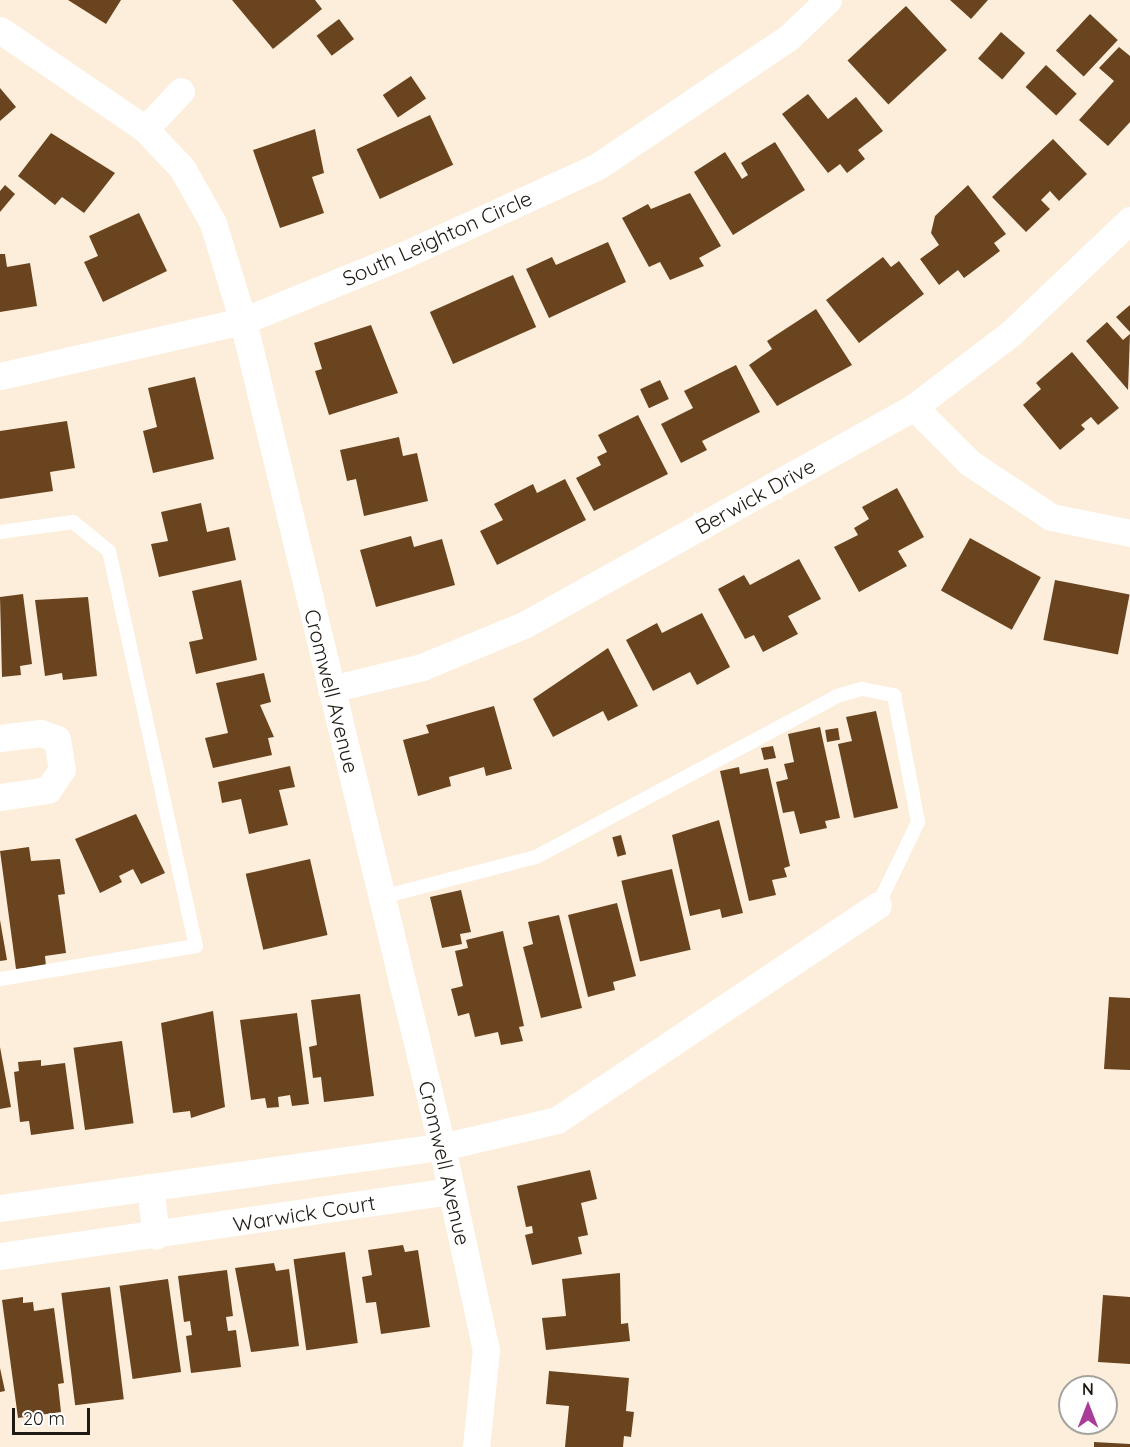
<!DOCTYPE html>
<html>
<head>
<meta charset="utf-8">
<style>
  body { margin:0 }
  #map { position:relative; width:1130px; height:1447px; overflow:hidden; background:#fdeedb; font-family:Quicksand,sans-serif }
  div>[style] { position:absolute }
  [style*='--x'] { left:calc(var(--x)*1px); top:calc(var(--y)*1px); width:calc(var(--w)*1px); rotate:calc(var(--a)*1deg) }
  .building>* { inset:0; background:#69441f; transform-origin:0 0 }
  .service>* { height:14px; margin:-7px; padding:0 7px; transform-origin:7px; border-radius:7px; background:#fff }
  .minor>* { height:27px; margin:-13.5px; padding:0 13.5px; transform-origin:13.5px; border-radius:13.5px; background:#fff }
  span { translate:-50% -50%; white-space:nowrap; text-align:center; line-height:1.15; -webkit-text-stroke:6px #fff; paint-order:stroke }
  .street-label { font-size:21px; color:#1e1912 }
  .north { position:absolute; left:1058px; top:1375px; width:60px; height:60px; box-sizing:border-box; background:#fff; border:2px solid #a5a3a0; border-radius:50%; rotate:0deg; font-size:16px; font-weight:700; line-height:24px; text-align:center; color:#1e1912 }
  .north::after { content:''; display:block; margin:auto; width:21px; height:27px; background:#a93b99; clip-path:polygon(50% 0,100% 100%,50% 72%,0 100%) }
  .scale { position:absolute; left:12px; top:1408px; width:78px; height:27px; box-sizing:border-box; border:3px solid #1e1912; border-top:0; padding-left:8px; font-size:18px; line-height:21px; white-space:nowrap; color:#1e1912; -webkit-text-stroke:4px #fff; paint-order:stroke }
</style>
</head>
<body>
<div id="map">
  <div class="building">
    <i style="clip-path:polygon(68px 0,121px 0,106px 24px)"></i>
    <i style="clip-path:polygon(232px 0,315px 0,322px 9px,273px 49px)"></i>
    <i style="clip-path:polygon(950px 0,988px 0,971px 19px)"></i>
    <i style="left:906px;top:6px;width:60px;height:80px;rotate:47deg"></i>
    <i style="left:1090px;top:14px;width:38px;height:50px;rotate:43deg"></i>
    <i style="left:339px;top:19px;width:25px;height:28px;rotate:53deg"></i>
    <i style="left:1001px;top:32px;width:32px;height:35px;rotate:41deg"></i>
    <i style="clip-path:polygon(1119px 47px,1130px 56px,1130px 122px,1108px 146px,1079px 120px,1114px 81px,1099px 68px)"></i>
    <i style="left:1046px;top:65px;width:42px;height:30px;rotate:43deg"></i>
    <i style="left:411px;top:76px;width:27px;height:34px;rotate:56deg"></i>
    <i style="clip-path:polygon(0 88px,16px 107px,0 121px)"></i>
    <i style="clip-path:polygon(808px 94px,828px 119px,856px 97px,883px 131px,858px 150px,865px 159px,847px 173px,840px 164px,828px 173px,782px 114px)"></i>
    <i style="left:430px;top:115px;width:55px;height:81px;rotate:65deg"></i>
    <i style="clip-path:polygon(315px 129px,324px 173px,312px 177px,324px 213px,280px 228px,253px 150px)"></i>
    <i style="clip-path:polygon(51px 133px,115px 173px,84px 213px,62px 197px,55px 205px,18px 176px)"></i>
    <i style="clip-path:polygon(1053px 139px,1087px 174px,1059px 201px,1050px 191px,1041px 200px,1050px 209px,1026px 232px,992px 197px)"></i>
    <i style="clip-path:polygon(775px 142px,805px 190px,733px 235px,694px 172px,725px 152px,742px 179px,748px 175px,741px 163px)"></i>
    <i style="clip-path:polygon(5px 185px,15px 194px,0 212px,0 191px)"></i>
    <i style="clip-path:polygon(968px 185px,1006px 234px,994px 243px,1000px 251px,964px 278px,958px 270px,939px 285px,920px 259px,939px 245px,931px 233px,935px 216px)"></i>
    <i style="clip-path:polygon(690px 193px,721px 246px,699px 258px,704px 266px,670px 280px,660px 262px,649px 267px,622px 218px,648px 204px,651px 209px)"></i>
    <i style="clip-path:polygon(139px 213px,167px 271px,103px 302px,84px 262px,98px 256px,89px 236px)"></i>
    <i style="clip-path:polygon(608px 242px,626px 282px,549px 318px,526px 269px,552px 257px,556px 265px)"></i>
    <i style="clip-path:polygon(0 254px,5px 254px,7px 267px,30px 263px,37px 306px,0 312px)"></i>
    <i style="clip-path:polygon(883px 257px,891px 267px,899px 261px,924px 294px,859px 343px,826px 300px)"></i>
    <i style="left:513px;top:275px;width:57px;height:91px;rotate:66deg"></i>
    <i style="clip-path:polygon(1130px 305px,1130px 332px,1116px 317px)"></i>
    <i style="clip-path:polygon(816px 309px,852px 365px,777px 406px,749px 365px,772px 349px,767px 341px)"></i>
    <i style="clip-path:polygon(1107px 322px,1123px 340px,1130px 334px,1128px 390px,1086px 341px)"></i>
    <i style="clip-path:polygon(371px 325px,398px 393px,329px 415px,315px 371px,322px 369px,314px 343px)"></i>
    <i style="clip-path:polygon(1072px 352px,1119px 408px,1098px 425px,1091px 417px,1081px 425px,1085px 429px,1060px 450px,1023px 405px,1041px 389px,1036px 383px)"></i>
    <i style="clip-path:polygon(736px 365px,760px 412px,702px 441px,707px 450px,681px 463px,661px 424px,693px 408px,684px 391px)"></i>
    <i style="clip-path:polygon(195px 377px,214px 459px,153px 473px,143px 431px,157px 427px,148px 388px)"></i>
    <i style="left:660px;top:380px;width:21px;height:22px;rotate:65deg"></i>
    <i style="clip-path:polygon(638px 415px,668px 474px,594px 511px,576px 478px,601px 465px,597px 457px,607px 452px,598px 435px)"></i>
    <i style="clip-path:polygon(67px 421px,75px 468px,50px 472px,53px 491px,0 499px,0 431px)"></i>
    <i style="clip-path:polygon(399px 437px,403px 456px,417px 453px,428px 501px,364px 516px,356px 479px,347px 481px,340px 450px)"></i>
    <i style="clip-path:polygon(565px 479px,586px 520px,497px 565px,480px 531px,503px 520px,494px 504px,533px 484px,537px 493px)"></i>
    <i style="clip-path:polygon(897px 488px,924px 537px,898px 551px,907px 566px,859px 592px,834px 547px,858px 535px,854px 528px,869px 519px,862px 507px)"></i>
    <i style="clip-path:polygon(201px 503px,207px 532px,229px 527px,236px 560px,159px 577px,151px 544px,168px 541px,161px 512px)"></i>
    <i style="clip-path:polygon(411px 536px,414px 547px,442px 539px,455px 585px,376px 607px,360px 550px)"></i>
    <i style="left:970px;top:538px;width:81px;height:60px;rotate:29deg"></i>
    <i style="clip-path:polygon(799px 559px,821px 599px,788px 616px,798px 634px,763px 652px,754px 635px,745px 639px,718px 589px,744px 575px,750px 585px)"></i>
    <i style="clip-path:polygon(241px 580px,257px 660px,196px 674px,189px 642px,203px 639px,192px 591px)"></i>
    <i style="left:1055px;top:580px;width:76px;height:61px;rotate:11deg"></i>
    <i style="clip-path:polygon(23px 594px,32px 664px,20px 666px,21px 675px,2px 677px,0 597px)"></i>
    <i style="clip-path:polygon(88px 597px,97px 676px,63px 680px,62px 673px,45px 676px,35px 600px)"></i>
    <i style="clip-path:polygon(702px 613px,730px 667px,697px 685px,690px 672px,653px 691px,626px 640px,657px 623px,662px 633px)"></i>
    <i style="clip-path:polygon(608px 648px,638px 706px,608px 721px,603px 711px,553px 737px,533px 699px)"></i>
    <i style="clip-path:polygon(264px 673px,271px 702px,260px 705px,274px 737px,268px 738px,272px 755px,213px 768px,205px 738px,228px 733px,216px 683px)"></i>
    <i style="clip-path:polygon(494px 706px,512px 769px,486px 776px,484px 767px,449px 777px,451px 786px,418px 796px,403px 740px,429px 733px,426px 725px)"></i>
    <i style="clip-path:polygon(876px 711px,898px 808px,854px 818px,838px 744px,852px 741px,846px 717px)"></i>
    <i style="clip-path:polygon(820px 727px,840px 818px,825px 821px,827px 828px,800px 834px,794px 811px,783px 813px,776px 782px,788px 779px,784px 764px,794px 762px,788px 734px)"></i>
    <i style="left:838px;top:728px;width:12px;height:13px;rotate:81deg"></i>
    <i style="clip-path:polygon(773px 746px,776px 758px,764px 760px,761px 748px)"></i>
    <i style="clip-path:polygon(290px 766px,295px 787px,279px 790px,288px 825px,249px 834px,241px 799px,222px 803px,218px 782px)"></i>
    <i style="clip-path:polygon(739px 767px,740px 774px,768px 768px,790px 866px,784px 868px,787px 877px,772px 880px,776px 895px,749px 901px,720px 771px)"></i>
    <i style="clip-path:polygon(136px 814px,165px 873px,141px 884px,133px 869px,119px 876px,122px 882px,100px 893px,75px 839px)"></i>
    <i style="clip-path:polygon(719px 820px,743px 913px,722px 918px,720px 909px,690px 916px,672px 835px)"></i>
    <i style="left:621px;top:835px;width:20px;height:9px;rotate:75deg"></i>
    <i style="clip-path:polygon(29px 847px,31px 861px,60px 859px,65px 894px,58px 895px,66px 953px,45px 956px,46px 966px,16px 969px,0 851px)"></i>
    <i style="left:310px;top:859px;width:78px;height:66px;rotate:77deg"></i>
    <i style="left:672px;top:869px;width:83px;height:52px;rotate:77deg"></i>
    <i style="clip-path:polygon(461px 890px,471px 932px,460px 934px,462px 944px,442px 948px,430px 897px)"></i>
    <i style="clip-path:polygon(617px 903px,636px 976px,613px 982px,615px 990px,588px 997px,568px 915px)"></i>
    <i style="clip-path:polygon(559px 915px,582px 1008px,541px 1018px,523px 947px,533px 944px,528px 922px)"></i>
    <i style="clip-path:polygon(0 920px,7px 960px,0 961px)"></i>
    <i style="clip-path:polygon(503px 931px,524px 1026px,519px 1027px,523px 1041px,501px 1045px,498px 1032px,475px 1037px,469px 1013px,458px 1016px,451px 989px,463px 986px,455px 951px,468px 948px,466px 940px)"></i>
    <i style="clip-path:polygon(360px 994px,374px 1096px,324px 1102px,321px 1077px,313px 1078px,309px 1047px,317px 1045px,311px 1000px)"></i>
    <i style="clip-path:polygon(1109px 997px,1130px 998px,1130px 1070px,1104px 1069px)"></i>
    <i style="clip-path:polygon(213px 1011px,225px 1107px,191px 1118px,190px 1111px,173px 1113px,161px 1023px)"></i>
    <i style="clip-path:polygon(297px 1013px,309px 1104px,292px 1106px,290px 1095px,278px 1097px,279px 1107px,267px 1108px,265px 1098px,251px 1100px,240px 1020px)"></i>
    <i style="left:122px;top:1041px;width:83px;height:49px;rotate:82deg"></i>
    <i style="clip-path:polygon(0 1047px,11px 1107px,0 1109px)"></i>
    <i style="clip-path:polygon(41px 1060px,41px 1066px,65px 1063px,74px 1129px,31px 1135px,29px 1121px,20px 1122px,14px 1072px,19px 1071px,18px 1062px)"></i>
    <i style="clip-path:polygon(590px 1170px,597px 1199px,581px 1203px,588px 1235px,578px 1237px,582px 1254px,532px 1265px,525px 1235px,533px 1233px,532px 1226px,526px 1227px,517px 1186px)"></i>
    <i style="clip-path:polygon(403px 1245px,405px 1252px,418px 1250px,430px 1327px,381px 1334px,376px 1302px,366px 1303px,362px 1277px,372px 1275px,368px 1250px)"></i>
    <i style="left:345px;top:1252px;width:92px;height:52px;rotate:82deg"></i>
    <i style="clip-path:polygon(274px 1263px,276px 1271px,289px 1269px,299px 1346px,251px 1352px,235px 1268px)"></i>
    <i style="clip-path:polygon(227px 1270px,233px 1316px,226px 1317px,228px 1331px,236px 1330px,241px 1367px,191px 1373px,186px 1336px,192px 1335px,190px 1321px,184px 1322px,178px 1276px)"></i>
    <i style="clip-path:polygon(620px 1273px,621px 1324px,628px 1323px,630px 1341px,546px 1350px,542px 1318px,566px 1316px,562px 1279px)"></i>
    <i style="left:168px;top:1279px;width:94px;height:49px;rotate:82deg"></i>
    <i style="left:110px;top:1287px;width:113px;height:49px;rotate:83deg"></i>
    <i style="clip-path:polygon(1103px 1295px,1130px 1297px,1130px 1364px,1098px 1362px)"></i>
    <i style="clip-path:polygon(23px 1297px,23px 1303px,33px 1302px,34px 1311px,54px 1308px,64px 1383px,58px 1384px,61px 1412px,18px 1418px,2px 1300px)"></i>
    <i style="clip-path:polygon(0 1368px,5px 1391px,0 1392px)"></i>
    <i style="clip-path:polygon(549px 1371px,629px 1378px,626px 1411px,634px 1412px,631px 1437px,624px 1436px,623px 1447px,565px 1447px,569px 1406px,546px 1404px)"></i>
    <i style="clip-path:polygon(1094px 1442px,1130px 1444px,1130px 1447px,1094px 1447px)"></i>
  </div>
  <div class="service">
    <i style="--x:0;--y:532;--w:74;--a:-7.8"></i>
    <i style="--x:73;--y:522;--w:46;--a:38.9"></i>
    <i style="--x:109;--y:551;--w:404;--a:77.6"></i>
    <i style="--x:196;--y:946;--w:199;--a:170.4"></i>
    <i style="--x:382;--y:897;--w:159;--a:-14.6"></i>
    <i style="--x:536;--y:857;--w:341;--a:-28.1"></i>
    <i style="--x:837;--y:696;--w:26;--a:-16"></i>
    <i style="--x:862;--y:689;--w:33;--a:11"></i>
    <i style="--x:894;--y:695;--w:129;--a:79.3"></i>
    <i style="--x:918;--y:822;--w:92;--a:115.7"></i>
  </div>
  <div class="minor">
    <i style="--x:0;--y:30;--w:176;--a:34.3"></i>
    <i style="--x:145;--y:129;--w:54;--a:46.5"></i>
    <i style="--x:182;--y:168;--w:63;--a:60.6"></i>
    <i style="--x:213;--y:223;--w:102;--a:73"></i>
    <i style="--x:243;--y:321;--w:850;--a:76.45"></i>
    <i style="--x:442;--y:1147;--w:208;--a:77.8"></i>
    <i style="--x:486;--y:1350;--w:98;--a:95.9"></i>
    <i style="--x:145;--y:129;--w:52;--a:-46.5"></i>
    <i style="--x:0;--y:376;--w:249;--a:-12.8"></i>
    <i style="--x:243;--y:321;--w:176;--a:-22.3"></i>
    <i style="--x:406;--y:254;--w:211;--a:-24.6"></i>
    <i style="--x:598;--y:166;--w:229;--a:-34"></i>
    <i style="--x:788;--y:38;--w:55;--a:-43.5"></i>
    <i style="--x:914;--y:407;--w:79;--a:45"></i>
    <i style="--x:970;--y:463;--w:97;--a:33.7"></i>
    <i style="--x:1051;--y:517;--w:81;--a:11.4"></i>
    <i style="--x:331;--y:689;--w:94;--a:-13.6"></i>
    <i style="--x:422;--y:667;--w:110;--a:-22.4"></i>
    <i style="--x:524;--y:625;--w:447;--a:-29.2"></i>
    <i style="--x:914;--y:407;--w:122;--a:-37.3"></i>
    <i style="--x:1011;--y:333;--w:164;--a:-43.5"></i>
    <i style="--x:0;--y:738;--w:41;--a:-7"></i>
    <i style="--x:41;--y:733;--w:17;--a:21"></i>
    <i style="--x:57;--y:739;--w:30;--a:81"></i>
    <i style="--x:62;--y:769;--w:25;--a:124"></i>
    <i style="--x:48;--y:790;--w:49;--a:171.7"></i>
    <i style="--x:150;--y:1187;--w:49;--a:83"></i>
    <i style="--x:0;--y:1208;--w:446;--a:-7.9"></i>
    <i style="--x:442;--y:1147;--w:118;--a:-13.2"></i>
    <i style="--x:557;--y:1120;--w:386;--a:-33.8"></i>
    <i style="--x:0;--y:1256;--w:456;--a:-8.2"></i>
  </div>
  <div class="street-label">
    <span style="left:437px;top:238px;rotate:-24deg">South Leighton Circle</span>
    <span style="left:755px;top:496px;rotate:-29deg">Berwick Drive</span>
    <span style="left:332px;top:691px;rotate:76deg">Cromwell Avenue</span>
    <span style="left:445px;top:1163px;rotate:77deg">Cromwell Avenue</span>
    <span style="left:304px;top:1213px;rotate:-9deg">Warwick Court</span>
  </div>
  <div class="north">N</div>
  <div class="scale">20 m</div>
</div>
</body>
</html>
